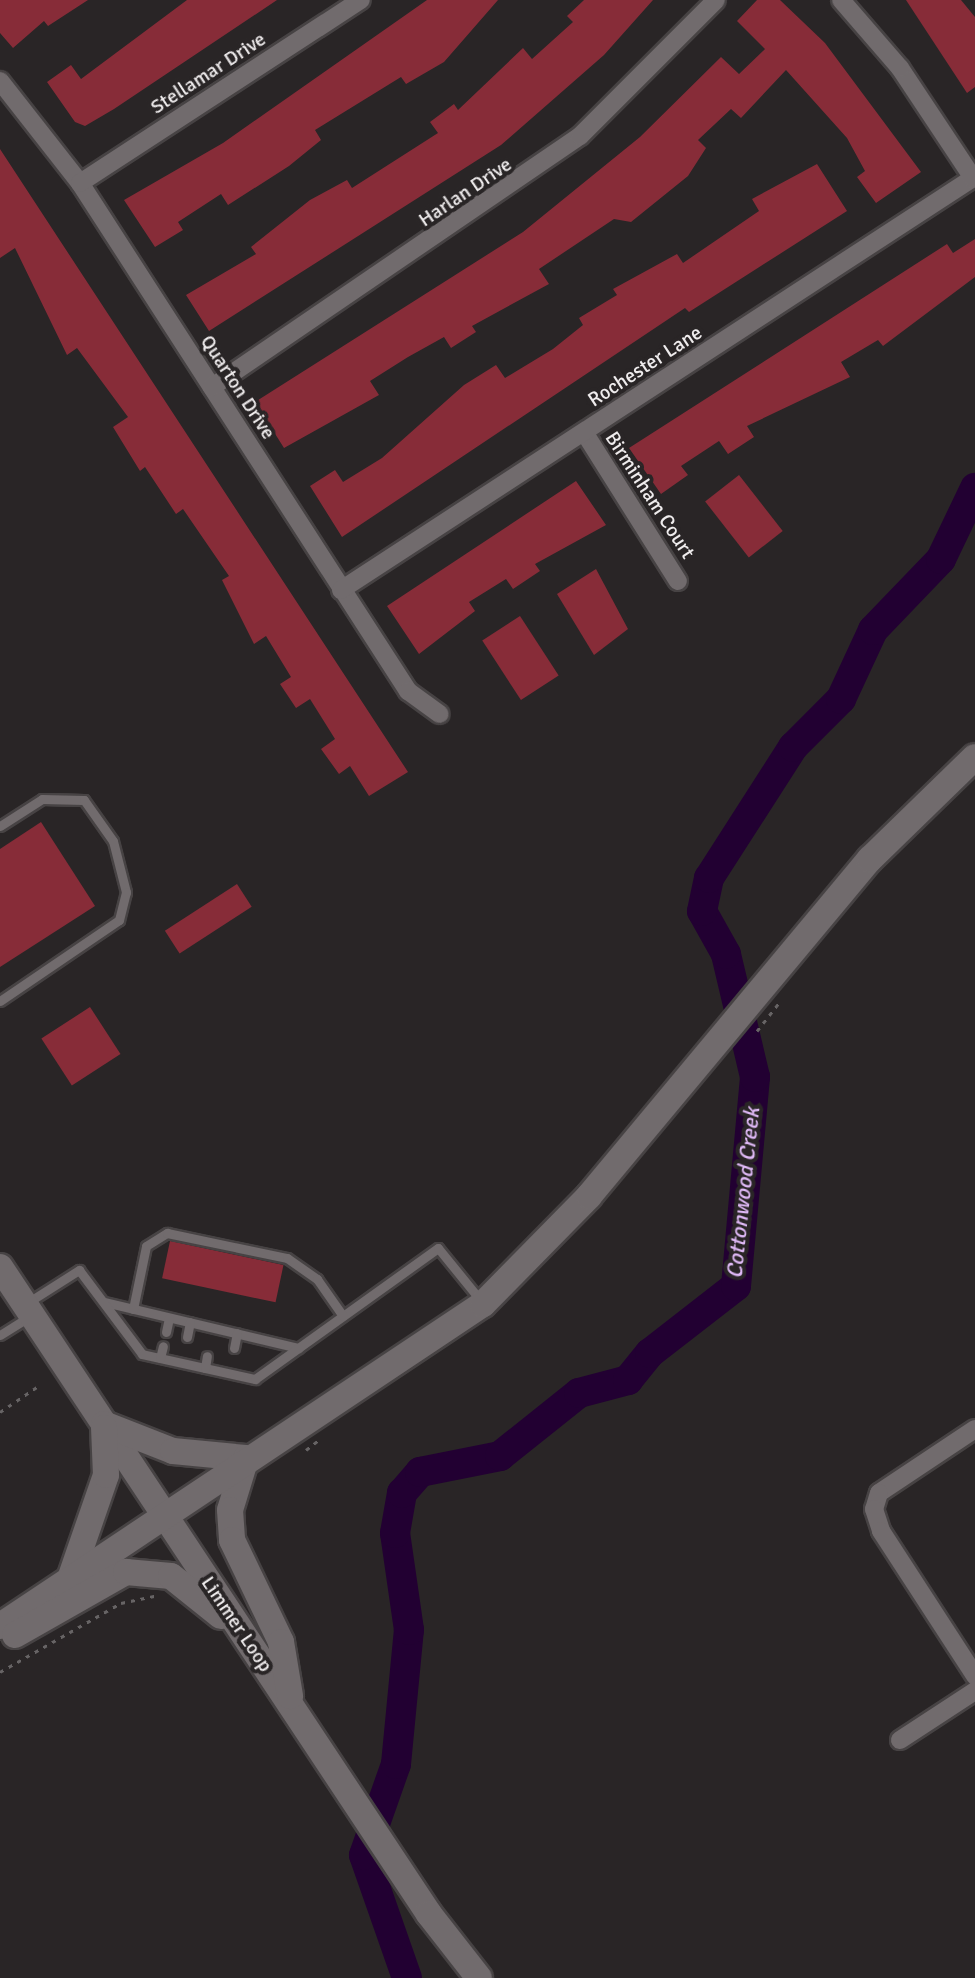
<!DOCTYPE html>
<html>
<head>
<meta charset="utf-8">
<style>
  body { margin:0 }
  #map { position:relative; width:975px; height:1978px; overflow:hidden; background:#292526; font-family:Signika,sans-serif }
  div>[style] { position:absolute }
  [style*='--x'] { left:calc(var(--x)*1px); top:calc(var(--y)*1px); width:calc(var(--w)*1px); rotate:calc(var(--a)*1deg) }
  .river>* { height:30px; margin:-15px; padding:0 15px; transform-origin:15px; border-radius:15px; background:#220032 }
  .building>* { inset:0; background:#872c38; transform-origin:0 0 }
  .path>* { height:3px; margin-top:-1.5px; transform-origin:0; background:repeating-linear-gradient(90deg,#676465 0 4px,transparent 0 10px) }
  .roads { filter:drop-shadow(2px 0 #474344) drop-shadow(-2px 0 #474344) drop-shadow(0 2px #474344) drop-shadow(0 -2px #474344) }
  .lane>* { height:9px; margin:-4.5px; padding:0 4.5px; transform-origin:4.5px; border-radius:4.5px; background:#716b6d }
  .street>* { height:18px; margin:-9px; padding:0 9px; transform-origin:9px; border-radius:9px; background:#716b6d }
  .secondary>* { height:26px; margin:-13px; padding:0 13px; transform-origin:13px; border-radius:13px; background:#716b6d }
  span { translate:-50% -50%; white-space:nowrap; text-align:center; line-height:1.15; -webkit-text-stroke:8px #292526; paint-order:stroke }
  .street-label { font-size:20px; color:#efeced }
  .water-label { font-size:22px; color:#dfb9f6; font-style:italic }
</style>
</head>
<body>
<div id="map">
  <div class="river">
    <i style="--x:407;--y:1978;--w:130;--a:-109.3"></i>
    <i style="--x:364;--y:1855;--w:96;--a:-70.6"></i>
    <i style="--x:396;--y:1764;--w:135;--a:-84.5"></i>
    <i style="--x:409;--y:1630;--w:98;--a:-98.2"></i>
    <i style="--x:395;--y:1533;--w:41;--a:-80.1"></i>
    <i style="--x:402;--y:1493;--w:28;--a:-49"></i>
    <i style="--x:420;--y:1472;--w:82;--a:-11.3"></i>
    <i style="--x:500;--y:1456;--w:101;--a:-38.6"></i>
    <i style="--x:579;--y:1393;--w:51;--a:-14.9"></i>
    <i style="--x:628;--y:1380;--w:35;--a:-51"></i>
    <i style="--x:650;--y:1353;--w:109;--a:-37.9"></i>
    <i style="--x:736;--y:1286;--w:210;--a:-84.8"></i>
    <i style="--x:755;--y:1077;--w:126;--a:-103.3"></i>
    <i style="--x:726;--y:954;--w:49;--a:-119.2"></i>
    <i style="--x:702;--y:911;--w:34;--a:-78"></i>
    <i style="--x:709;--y:878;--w:156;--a:-57.3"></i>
    <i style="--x:793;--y:747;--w:68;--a:-45"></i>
    <i style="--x:841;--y:699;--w:76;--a:-65.1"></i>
    <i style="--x:873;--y:630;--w:98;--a:-46.2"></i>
    <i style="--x:941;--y:559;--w:79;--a:-64.4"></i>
  </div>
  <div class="building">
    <i style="clip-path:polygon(0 0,88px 0,48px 26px,44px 21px,13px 48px,0 33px)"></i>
    <i style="clip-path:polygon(187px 0,277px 0,114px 109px,85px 126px,75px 122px,47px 82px,71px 65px,81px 79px)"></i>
    <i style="clip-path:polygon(427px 0,498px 0,444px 62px,406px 84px,401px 77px,315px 130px,321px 140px,289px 166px,228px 205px,221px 194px,178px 222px,183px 230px,155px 247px,124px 200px,223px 143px)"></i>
    <i style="clip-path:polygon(584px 0,653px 0,604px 55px,501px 145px,209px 331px,186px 295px,256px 254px,251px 247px,310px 200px,347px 180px,352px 188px,438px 133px,430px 122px,454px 104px,458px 110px,523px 48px,532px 59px,573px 22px,567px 16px)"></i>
    <i style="clip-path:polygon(757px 0,780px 0,825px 43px,921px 172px,876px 203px,857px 177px,865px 171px,847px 138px,786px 70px,741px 118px,731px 109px,698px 140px,706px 148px,688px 176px,631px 222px,614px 219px,539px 269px,549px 284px,472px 326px,476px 332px,451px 348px,444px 337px,408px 357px,370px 381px,379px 395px,284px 448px,255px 402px,523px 232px,640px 137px,721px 57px,739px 74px,765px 49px,737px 21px)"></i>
    <i style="clip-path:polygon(906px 0,961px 0,975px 17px,975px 87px,967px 93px)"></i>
    <i style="clip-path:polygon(0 149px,408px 772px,369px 796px,350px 766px,339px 774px,321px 749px,335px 739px,310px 699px,296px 708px,280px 684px,291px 677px,266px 636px,254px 644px,222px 580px,229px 576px,183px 509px,176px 514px,145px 467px,140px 471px,113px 427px,128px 417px,77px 348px,67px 355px,15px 248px,0 258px)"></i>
    <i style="clip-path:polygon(817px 164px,847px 211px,689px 312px,685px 308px,342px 537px,310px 486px,335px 470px,343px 482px,382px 458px,464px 385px,496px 365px,505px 378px,553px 349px,583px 325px,579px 318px,617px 295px,613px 289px,677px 254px,683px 263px,759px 211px,752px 199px)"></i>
    <i style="clip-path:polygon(975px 239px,975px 277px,883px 346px,878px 340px,841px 362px,850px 377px,747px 426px,754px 437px,728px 454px,719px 441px,681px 466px,688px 475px,661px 494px,629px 448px,947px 244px,953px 253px)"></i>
    <i style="left:739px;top:475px;width:71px;height:43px;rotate:52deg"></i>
    <i style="clip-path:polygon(576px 481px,606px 525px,535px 564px,540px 571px,513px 589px,506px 579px,469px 602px,475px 611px,419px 654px,387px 606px)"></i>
    <i style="clip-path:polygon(596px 569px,628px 629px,594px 655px,557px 594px)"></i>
    <i style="left:520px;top:616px;width:71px;height:45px;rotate:57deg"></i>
    <i style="clip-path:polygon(41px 822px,95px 906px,0 967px,0 849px)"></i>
    <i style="left:237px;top:884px;width:27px;height:86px;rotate:57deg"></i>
    <i style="left:90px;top:1007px;width:56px;height:58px;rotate:57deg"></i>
    <i style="left:170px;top:1241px;width:116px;height:38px;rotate:12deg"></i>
  </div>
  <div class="path">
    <i style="--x:757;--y:1031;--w:37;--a:-52"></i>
    <i style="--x:0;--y:1412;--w:45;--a:-34"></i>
    <i style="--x:306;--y:1450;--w:16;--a:-38"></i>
    <i style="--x:0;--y:1672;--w:139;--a:-29.7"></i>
    <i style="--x:121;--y:1603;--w:35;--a:-12"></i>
  </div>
  <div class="roads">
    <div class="lane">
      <i style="--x:0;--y:826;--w:50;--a:-32.7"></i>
      <i style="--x:42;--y:799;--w:42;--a:1.4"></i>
      <i style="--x:84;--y:800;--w:50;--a:54.7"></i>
      <i style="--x:113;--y:841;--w:53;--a:75.7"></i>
      <i style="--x:126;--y:892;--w:29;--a:104"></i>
      <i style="--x:119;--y:920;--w:144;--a:145.8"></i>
      <i style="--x:104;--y:1302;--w:200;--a:13.3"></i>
      <i style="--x:27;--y:1303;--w:62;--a:-32.4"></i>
      <i style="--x:79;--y:1270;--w:105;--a:53.1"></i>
      <i style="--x:142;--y:1354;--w:116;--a:12.5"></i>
      <i style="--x:255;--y:1379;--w:225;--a:-35.6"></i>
      <i style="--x:438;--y:1248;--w:68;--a:50.9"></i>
      <i style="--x:133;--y:1309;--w:64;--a:-78.3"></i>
      <i style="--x:146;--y:1246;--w:25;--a:-32"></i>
      <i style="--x:167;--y:1233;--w:123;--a:11.8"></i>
      <i style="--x:287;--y:1258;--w:37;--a:35"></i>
      <i style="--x:317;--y:1279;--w:45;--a:54.9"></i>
      <i style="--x:166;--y:1332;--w:14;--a:-78"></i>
      <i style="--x:0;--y:1335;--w:36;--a:-32"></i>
      <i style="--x:187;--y:1337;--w:15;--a:-79"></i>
      <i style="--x:234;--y:1348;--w:15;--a:-79"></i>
      <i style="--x:160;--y:1358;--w:12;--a:-76"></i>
      <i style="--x:205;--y:1368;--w:12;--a:-81"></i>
    </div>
    <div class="street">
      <i style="--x:0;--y:81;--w:130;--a:51.9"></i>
      <i style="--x:80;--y:183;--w:605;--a:57.15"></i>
      <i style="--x:408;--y:691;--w:39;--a:36"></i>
      <i style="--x:80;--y:183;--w:335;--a:-33.1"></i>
      <i style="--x:212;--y:387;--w:445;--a:-34.3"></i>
      <i style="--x:580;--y:136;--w:192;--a:-45"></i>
      <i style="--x:584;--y:432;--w:176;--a:57.8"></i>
      <i style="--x:341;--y:590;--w:754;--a:-33.1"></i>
      <i style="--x:973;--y:178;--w:132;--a:-123.6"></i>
      <i style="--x:900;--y:68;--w:90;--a:-130.9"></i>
      <i style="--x:975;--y:1429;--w:115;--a:146.3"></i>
      <i style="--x:879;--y:1493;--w:17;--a:107"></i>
      <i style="--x:874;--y:1509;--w:23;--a:72"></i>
      <i style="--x:881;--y:1531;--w:173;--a:57"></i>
      <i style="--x:900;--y:1740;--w:90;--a:-33.2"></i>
    </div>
    <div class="secondary">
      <i style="--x:0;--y:1267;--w:776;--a:56.45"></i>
      <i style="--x:429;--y:1914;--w:81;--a:52"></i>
      <i style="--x:104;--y:1424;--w:74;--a:21.4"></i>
      <i style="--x:173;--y:1451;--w:73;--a:5.5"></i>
      <i style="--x:246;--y:1458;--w:54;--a:107.1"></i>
      <i style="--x:230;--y:1510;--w:30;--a:86"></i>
      <i style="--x:232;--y:1540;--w:113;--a:64.3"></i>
      <i style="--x:281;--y:1642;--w:55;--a:80.5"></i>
      <i style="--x:70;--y:1579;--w:110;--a:-70.9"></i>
      <i style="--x:106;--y:1475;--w:47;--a:-92.4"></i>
      <i style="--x:0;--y:1626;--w:580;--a:-33.69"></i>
      <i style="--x:483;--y:1304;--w:151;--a:-45.5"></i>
      <i style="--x:589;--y:1196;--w:439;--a:-50.2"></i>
      <i style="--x:870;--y:859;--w:146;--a:-44.2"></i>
      <i style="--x:15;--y:1635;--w:128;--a:-29.6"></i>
      <i style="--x:126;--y:1572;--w:45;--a:5.1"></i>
      <i style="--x:171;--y:1576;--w:64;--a:38.7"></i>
    </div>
  </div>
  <div class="street-label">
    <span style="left:208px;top:73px;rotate:-33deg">Stellamar Drive</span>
    <span style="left:465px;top:192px;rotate:-34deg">Harlan Drive</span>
    <span style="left:645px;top:366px;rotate:-33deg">Rochester Lane</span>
    <span style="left:238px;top:387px;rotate:57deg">Quarton Drive</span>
    <span style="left:650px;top:495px;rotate:57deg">Birminham Court</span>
    <span style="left:237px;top:1624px;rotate:56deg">Limmer Loop</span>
  </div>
  <div class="water-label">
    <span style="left:743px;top:1193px;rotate:-84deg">Cottonwood Creek</span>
  </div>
</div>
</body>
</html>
